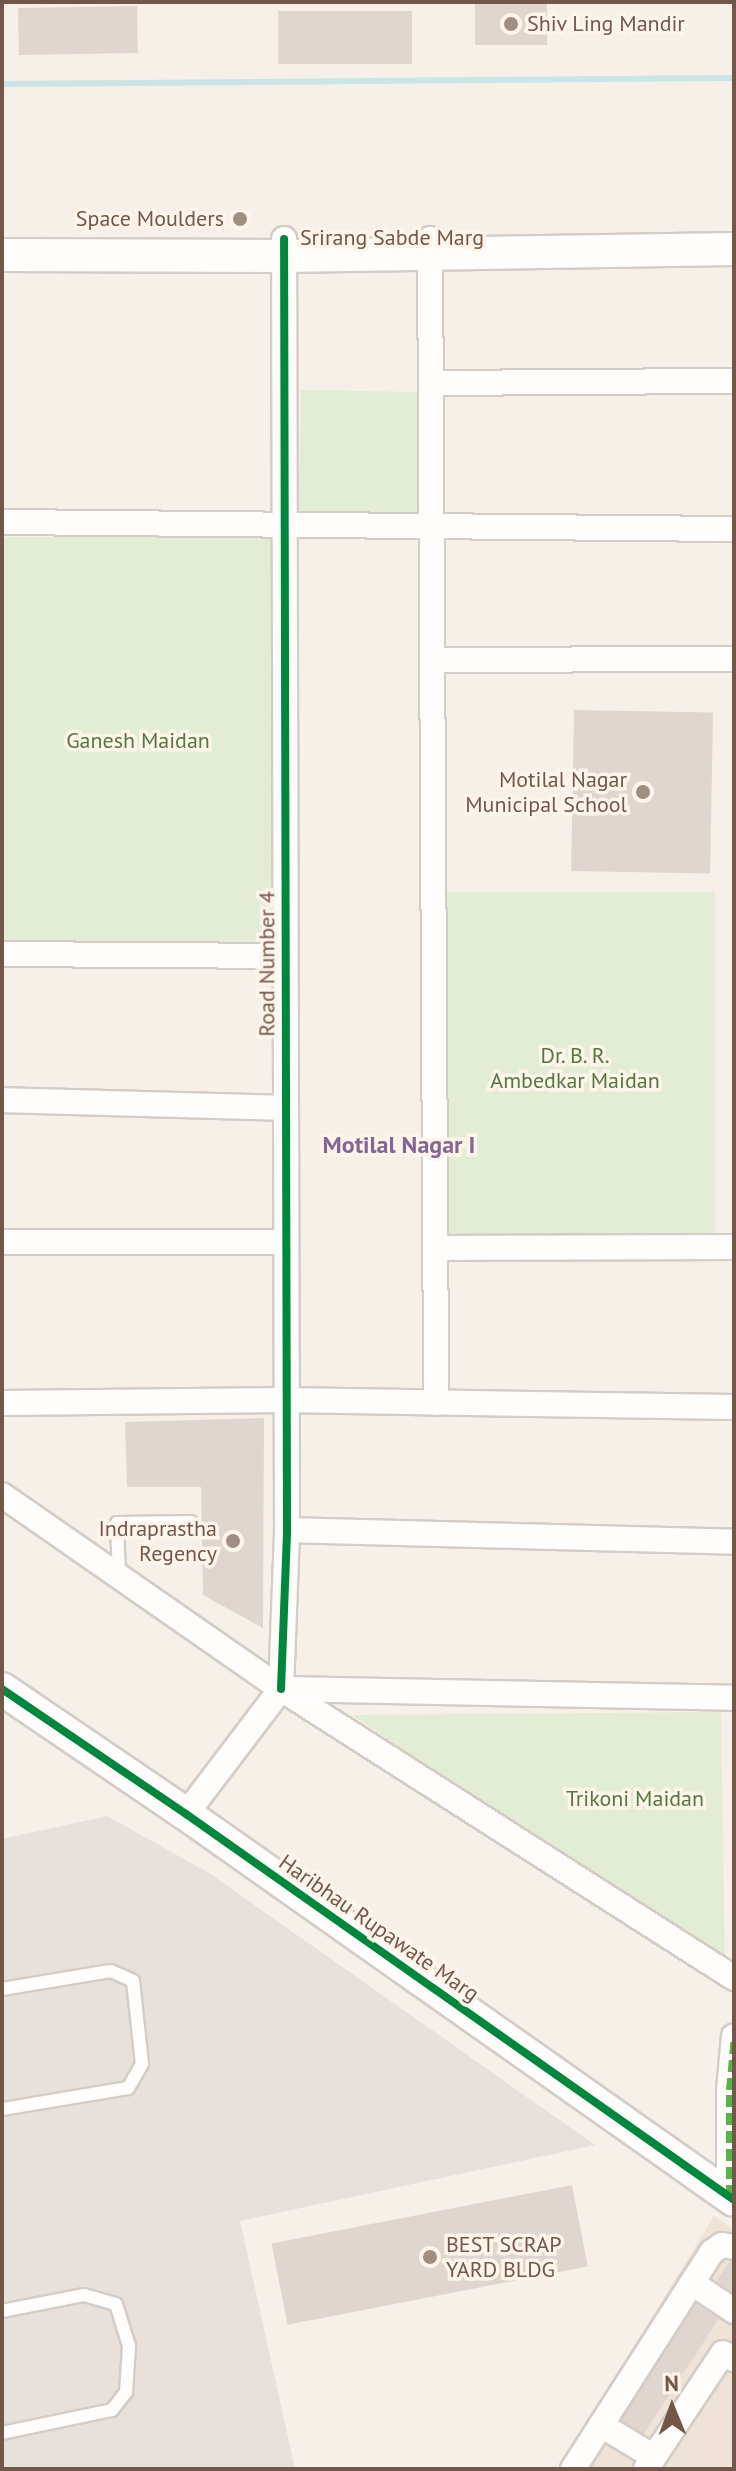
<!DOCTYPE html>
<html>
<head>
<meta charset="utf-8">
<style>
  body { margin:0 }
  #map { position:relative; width:736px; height:2471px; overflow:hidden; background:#f6f0e9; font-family:"PT Sans",sans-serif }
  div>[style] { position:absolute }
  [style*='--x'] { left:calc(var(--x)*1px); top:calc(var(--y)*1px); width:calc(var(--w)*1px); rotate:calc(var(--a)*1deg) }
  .residential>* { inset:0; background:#efe3d7 }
  .industrial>* { inset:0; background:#e8e0da }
  .green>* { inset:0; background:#e3ecd4; transform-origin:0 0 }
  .stream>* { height:6px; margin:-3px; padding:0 3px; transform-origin:3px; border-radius:3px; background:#cbe5e6 }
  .building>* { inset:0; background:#e0d6cf; transform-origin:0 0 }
  .roads { filter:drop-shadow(2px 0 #d4ccc6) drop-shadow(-2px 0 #d4ccc6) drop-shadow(0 2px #d4ccc6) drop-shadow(0 -2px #d4ccc6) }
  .service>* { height:12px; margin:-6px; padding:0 6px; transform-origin:6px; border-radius:6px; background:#fefdfc }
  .minor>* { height:24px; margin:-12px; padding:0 12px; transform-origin:12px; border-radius:12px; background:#fefdfc }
  .tertiary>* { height:32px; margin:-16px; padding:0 16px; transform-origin:16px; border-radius:16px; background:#fefdfc }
  .quiet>* { height:6px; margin-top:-3px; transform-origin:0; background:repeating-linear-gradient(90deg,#59b447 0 12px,transparent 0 18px) }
  .cycleway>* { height:8px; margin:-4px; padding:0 4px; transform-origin:4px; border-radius:4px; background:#00873e }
  .dots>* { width:22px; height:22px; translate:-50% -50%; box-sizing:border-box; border:4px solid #fef5ea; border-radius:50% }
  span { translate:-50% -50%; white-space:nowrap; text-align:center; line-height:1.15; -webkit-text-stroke:7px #fef5ea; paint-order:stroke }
  .poi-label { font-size:22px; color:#73574b }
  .left { translate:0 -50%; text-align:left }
  .right { translate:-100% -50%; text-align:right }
  .street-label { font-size:22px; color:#73574b }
  .park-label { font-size:22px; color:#557843 }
  .neighbourhood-label { font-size:24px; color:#846696; font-weight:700 }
  .frame { position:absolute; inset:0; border:4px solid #73574b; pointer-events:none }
  .north { position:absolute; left:632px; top:2367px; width:80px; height:80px; -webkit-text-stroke:6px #fef5ea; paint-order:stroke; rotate:359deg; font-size:22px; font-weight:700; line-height:32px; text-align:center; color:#73574b }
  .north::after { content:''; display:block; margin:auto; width:28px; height:36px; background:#73574b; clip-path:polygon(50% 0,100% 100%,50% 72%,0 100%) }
</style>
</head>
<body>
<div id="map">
  <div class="residential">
    <i style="clip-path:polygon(714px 2216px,734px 2230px,734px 2469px,559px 2469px)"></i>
  </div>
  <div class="industrial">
    <i style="clip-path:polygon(107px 1816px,209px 1873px,595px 2145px,240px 2221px,295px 2469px,2px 2469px,2px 1839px)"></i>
  </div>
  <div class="green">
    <i style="left:301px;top:390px;width:118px;height:124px;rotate:1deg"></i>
    <i style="left:2px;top:537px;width:272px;height:414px"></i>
    <i style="left:715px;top:892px;width:347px;height:282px;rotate:90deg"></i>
    <i style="clip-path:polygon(721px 1712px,725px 1972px,700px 1947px,352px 1715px)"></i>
  </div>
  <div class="stream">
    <i style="--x:2;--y:84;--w:732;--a:-0.47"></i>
  </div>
  <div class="building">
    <i style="left:475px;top:2px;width:72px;height:43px"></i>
    <i style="left:137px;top:6px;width:47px;height:119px;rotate:89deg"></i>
    <i style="left:412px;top:11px;width:53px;height:134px;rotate:90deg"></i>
    <i style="left:574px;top:710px;width:139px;height:161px;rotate:1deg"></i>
    <i style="clip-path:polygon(264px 1418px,263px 1628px,203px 1595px,201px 1487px,127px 1487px,125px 1422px)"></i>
    <i style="left:572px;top:2185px;width:83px;height:306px;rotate:79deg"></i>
    <i style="clip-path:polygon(730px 2261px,734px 2262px,734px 2293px,716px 2281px)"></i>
    <i style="left:696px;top:2304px;width:27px;height:138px;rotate:33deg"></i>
  </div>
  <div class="roads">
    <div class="service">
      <i style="--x:119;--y:1576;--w:53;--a:-92.2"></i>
      <i style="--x:117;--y:1523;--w:74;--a:-0.8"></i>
      <i style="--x:2;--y:1989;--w:110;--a:-9.4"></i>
      <i style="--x:111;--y:1971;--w:24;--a:24"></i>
      <i style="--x:133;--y:1981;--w:83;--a:83.8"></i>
      <i style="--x:142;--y:2064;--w:28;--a:120"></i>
      <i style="--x:128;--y:2088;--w:128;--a:170.5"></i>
      <i style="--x:2;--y:2311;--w:84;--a:-11"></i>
      <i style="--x:84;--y:2295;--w:33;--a:16"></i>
      <i style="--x:116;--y:2304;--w:44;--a:72.8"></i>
      <i style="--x:129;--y:2346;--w:46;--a:93.7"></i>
      <i style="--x:126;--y:2392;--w:23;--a:128"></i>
      <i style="--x:112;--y:2410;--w:112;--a:168.2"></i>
    </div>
    <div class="minor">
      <i style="--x:430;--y:239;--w:1164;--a:89.7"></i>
      <i style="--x:431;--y:383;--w:303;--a:-0.4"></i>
      <i style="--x:2;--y:522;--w:732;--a:0.55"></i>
      <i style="--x:432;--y:660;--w:302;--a:-0.2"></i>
      <i style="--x:2;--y:954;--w:282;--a:0.4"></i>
      <i style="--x:2;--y:1100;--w:284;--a:1.6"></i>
      <i style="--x:2;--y:1242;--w:282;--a:0"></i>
      <i style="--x:435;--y:1248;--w:299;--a:-0.2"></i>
      <i style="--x:2;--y:1403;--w:282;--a:-0.6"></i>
      <i style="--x:284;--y:1400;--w:450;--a:0.9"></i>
      <i style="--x:2;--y:1495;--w:340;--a:34.8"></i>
      <i style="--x:281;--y:1689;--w:537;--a:32.54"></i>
      <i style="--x:287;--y:1530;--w:447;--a:1.5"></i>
      <i style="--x:281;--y:1689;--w:159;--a:-87.8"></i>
      <i style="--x:287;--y:1530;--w:1291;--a:-90.13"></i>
      <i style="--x:283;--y:1689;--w:451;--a:1.1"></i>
      <i style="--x:186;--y:1814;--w:157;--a:-52.8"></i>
      <i style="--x:729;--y:2197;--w:107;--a:-90"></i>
      <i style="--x:729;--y:2090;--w:54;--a:-84.7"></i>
      <i style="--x:692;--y:2283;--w:50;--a:33.7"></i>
      <i style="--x:601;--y:2425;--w:62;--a:31.1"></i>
      <i style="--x:573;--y:2469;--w:258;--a:-57.4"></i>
      <i style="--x:712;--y:2252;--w:12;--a:-35"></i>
      <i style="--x:722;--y:2245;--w:12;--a:9"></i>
      <i style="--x:646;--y:2469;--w:139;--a:-56.4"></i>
      <i style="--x:723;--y:2353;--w:13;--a:29"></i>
    </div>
    <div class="tertiary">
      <i style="--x:2;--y:255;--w:282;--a:0.2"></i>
      <i style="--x:284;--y:256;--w:450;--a:-0.9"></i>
      <i style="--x:2;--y:1689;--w:222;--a:34.2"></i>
      <i style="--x:186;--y:1814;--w:670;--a:35.16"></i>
    </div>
  </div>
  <div class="quiet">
    <i style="--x:729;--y:2197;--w:107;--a:-90"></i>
    <i style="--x:729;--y:2090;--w:54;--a:-84.7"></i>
  </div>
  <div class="cycleway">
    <i style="--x:2;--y:1689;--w:222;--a:34.2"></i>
    <i style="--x:186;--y:1814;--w:670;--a:35.16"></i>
    <i style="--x:281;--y:1689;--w:159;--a:-87.8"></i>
    <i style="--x:287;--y:1530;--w:1291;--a:-90.13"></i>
  </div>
  <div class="dots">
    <i style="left:511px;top:24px;background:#a18d82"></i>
    <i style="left:240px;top:219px;background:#a18d82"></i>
    <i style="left:643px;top:792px;background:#a18d82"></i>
    <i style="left:233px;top:1541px;background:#a18d82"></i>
    <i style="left:430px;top:2257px;background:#a18d82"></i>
  </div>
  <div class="poi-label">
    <span class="left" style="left:527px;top:24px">Shiv Ling Mandir</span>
    <span class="right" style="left:224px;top:219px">Space Moulders</span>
    <span class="right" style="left:627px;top:792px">Motilal Nagar<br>Municipal School</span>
    <span class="right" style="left:217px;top:1541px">Indraprastha<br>Regency</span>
    <span class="left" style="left:446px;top:2257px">BEST SCRAP<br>YARD BLDG</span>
  </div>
  <div class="street-label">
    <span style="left:392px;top:238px">Srirang Sabde Marg</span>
    <span style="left:267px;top:964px;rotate:-90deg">Road Number 4</span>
    <span style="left:379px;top:1928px;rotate:35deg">Haribhau Rupawate Marg</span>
  </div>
  <div class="park-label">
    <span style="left:138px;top:741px">Ganesh Maidan</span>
    <span style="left:575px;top:1068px">Dr. B. R.<br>Ambedkar Maidan</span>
    <span style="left:635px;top:1799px">Trikoni Maidan</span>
  </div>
  <div class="neighbourhood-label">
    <span style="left:399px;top:1145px">Motilal Nagar I</span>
  </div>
  <div class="frame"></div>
  <div class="north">N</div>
</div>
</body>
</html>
